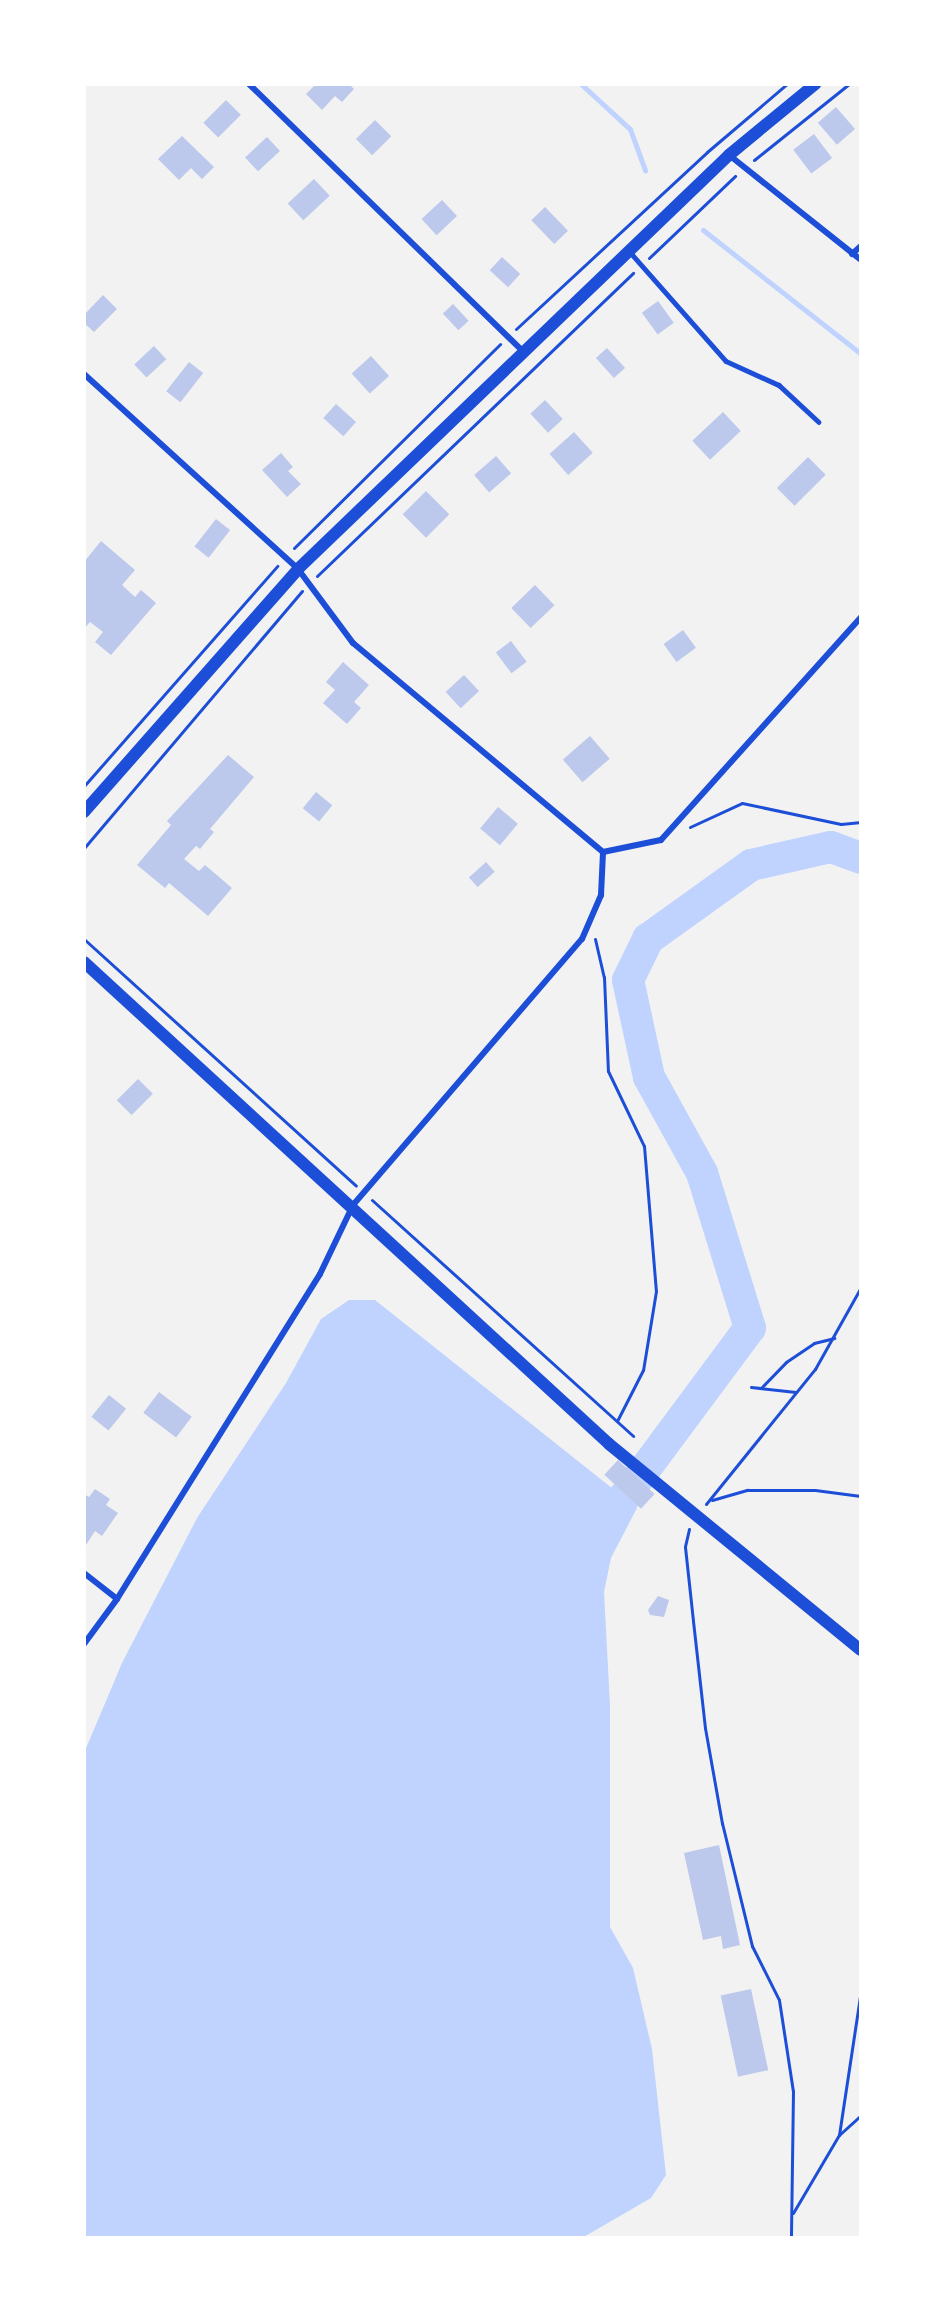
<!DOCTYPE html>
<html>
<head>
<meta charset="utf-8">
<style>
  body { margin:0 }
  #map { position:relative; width:945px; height:2322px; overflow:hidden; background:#f2f2f2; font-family:Lato,sans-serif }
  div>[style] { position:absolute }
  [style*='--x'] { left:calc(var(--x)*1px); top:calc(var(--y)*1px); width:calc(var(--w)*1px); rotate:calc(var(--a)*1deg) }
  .water>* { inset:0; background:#bfd3fe }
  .stream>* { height:5px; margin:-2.5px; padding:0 2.5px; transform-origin:2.5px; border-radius:2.5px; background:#bfd3fe }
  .river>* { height:32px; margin:-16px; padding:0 16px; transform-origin:16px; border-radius:16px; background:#bfd3fe }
  .building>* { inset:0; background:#bdc9ec; transform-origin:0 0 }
  .path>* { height:3px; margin:-1.5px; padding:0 1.5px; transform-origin:1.5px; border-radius:1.5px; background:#1d4ed8 }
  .service>* { height:4.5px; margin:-2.25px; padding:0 2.25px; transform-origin:2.25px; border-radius:2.25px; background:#1d4ed8 }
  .minor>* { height:6px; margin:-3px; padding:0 3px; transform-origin:3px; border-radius:3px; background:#1d4ed8 }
  .secondary>* { height:12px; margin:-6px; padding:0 6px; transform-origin:6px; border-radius:6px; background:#1d4ed8 }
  span { translate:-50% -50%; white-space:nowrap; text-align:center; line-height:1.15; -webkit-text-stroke:5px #fff; paint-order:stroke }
  .frame { position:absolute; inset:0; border:86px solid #fff; pointer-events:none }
</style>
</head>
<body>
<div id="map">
  <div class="water">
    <i style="clip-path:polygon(349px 1300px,375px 1300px,637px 1508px,611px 1558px,604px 1592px,610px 1705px,610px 1927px,633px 1968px,652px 2049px,666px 2175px,651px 2198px,582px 2238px,84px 2238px,84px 1753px,122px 1663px,197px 1518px,286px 1383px,321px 1319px)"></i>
  </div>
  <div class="stream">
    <i style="--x:581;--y:84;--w:67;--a:42.6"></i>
    <i style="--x:630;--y:129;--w:44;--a:69.9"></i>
    <i style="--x:703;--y:230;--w:201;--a:38.1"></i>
  </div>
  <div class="river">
    <i style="--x:599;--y:1531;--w:253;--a:-53.4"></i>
    <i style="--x:750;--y:1328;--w:162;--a:-107.2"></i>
    <i style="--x:702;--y:1173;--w:110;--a:-118.9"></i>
    <i style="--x:649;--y:1077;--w:99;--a:-102.2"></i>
    <i style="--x:628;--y:980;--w:46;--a:-64"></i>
    <i style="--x:648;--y:939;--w:127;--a:-35.7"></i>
    <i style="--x:751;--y:865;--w:82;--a:-12.7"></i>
    <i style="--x:831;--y:847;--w:32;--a:20"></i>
  </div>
  <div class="building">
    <i style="clip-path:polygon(316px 84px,349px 84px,354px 89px,342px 102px,335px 96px,322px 110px,306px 94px)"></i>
    <i style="left:226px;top:100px;width:21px;height:32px;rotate:45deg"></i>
    <i style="left:836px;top:107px;width:29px;height:24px;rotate:49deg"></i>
    <i style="left:375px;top:120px;width:23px;height:27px;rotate:45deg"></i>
    <i style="left:814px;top:134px;width:30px;height:26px;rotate:53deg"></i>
    <i style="clip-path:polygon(182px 136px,214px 167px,202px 179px,191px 168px,179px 180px,158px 159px)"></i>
    <i style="left:267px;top:137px;width:19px;height:30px;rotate:47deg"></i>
    <i style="left:314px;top:179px;width:23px;height:36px;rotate:47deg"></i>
    <i style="left:442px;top:200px;width:22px;height:28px;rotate:47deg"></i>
    <i style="left:545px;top:207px;width:33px;height:19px;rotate:46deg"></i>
    <i style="left:502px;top:257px;width:25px;height:18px;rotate:43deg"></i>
    <i style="clip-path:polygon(103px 295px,117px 309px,94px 332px,84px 323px,84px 315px)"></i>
    <i style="left:658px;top:301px;width:27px;height:20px;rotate:54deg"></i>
    <i style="left:453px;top:304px;width:23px;height:14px;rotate:47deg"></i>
    <i style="left:154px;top:346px;width:18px;height:27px;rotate:47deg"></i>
    <i style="left:607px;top:348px;width:27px;height:15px;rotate:48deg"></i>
    <i style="left:371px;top:356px;width:27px;height:26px;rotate:48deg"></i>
    <i style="left:189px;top:362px;width:18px;height:37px;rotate:38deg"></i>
    <i style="left:545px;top:400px;width:26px;height:20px;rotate:47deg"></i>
    <i style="left:336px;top:404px;width:27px;height:19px;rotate:42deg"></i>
    <i style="left:723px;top:412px;width:26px;height:42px;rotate:47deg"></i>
    <i style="left:574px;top:432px;width:28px;height:33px;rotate:48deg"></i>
    <i style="clip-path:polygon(281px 453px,293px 467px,288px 471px,301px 484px,287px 497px,262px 470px)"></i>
    <i style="left:496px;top:456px;width:23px;height:29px;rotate:49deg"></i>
    <i style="left:808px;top:457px;width:25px;height:44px;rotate:45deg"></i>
    <i style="left:426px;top:491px;width:33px;height:33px;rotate:45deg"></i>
    <i style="left:216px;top:519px;width:18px;height:35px;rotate:38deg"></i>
    <i style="clip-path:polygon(101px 541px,135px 570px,122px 585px,135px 597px,141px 590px,156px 603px,111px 655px,95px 642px,103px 632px,90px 622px,84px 629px,84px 562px)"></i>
    <i style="left:535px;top:585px;width:28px;height:33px;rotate:46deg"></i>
    <i style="left:683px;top:630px;width:22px;height:24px;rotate:54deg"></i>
    <i style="left:511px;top:641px;width:26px;height:19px;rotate:53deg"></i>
    <i style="clip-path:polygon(343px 662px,369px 685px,354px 702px,361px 708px,347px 724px,323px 703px,335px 690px,326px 682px)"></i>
    <i style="left:464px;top:675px;width:22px;height:25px;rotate:47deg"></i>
    <i style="left:590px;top:736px;width:30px;height:36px;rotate:49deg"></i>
    <i style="clip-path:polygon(228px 755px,254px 777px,210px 829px,214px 832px,200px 849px,196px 846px,184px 859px,199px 871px,205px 865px,232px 888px,208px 916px,169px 883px,165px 888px,137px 865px,171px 825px,167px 821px)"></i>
    <i style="left:316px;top:792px;width:21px;height:21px;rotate:39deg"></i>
    <i style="left:498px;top:807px;width:26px;height:28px;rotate:40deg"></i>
    <i style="left:486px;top:862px;width:13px;height:23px;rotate:48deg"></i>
    <i style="left:138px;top:1079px;width:21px;height:30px;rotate:45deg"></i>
    <i style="left:159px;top:1392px;width:41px;height:26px;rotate:37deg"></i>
    <i style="left:109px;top:1395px;width:22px;height:28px;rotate:39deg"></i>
    <i style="left:618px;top:1460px;width:50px;height:20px;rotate:43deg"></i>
    <i style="clip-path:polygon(95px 1489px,110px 1499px,106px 1505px,118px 1513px,102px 1536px,95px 1531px,84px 1548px,84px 1494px,89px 1497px)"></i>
    <i style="clip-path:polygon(658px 1596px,669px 1600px,664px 1617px,650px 1615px,648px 1610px)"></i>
    <i style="clip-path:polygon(719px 1845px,740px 1945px,723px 1949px,721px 1936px,703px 1940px,684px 1853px)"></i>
    <i style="left:751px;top:1989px;width:83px;height:31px;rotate:78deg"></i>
  </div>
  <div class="path">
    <i style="--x:754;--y:160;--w:122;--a:-38.7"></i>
    <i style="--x:649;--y:258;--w:119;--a:-43.6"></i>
    <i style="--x:516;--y:329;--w:260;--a:-42.8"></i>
    <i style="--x:707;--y:152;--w:105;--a:-40.4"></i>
    <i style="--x:294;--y:548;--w:290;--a:-44.7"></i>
    <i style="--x:317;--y:576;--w:438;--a:-43.8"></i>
    <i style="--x:84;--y:786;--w:293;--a:-48.7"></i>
    <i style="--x:690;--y:827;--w:57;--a:-24.8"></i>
    <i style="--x:742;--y:803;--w:101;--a:12"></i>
    <i style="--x:841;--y:824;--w:20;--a:-6"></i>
    <i style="--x:84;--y:848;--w:337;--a:-49.7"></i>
    <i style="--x:84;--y:939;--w:367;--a:42.2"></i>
    <i style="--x:595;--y:939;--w:39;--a:77"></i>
    <i style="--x:604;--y:977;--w:94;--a:87.6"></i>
    <i style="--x:608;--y:1071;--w:83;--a:64.4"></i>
    <i style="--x:644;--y:1146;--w:145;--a:85.3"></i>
    <i style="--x:656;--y:1291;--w:80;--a:99.3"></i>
    <i style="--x:643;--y:1370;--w:57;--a:117"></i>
    <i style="--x:372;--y:1200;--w:352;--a:42.1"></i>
    <i style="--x:751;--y:1387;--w:45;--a:6.3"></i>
    <i style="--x:761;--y:1388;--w:36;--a:-46"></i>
    <i style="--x:786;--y:1362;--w:34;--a:-34"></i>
    <i style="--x:814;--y:1343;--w:21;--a:-14"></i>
    <i style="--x:712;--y:1500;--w:37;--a:-16"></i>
    <i style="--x:748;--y:1490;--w:67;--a:0"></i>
    <i style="--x:815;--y:1490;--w:46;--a:7.4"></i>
    <i style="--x:706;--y:1504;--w:174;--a:-51.1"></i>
    <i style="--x:815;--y:1369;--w:94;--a:-60.7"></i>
    <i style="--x:689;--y:1529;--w:18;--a:103"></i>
    <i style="--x:685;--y:1547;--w:74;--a:83.8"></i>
    <i style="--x:693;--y:1621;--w:108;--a:83.6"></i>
    <i style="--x:705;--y:1728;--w:97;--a:79.9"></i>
    <i style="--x:722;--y:1823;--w:127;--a:76.3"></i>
    <i style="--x:752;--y:1946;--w:60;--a:63.4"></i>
    <i style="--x:779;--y:2000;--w:92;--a:81.3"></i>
    <i style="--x:793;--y:2091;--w:147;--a:90.8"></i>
    <i style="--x:839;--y:2135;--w:148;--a:-81.4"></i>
    <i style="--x:793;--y:2213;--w:91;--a:-59.5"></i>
    <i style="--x:839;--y:2135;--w:30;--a:-42"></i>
  </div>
  <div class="service">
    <i style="--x:630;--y:252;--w:145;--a:48.6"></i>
    <i style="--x:726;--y:361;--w:58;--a:24.4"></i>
    <i style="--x:779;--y:385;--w:54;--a:42.8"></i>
  </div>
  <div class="minor">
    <i style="--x:249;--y:84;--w:384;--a:44.3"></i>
    <i style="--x:729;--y:155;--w:169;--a:38.5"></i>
    <i style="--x:852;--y:254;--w:12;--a:-42"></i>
    <i style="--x:84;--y:374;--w:290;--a:42.3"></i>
    <i style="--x:298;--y:569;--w:92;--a:53.4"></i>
    <i style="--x:353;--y:643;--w:326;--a:39.9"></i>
    <i style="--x:84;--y:1573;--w:42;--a:38.2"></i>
    <i style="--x:84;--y:1644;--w:56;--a:-53.7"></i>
    <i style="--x:117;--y:1599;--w:383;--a:-58"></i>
    <i style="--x:320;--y:1274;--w:76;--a:-64.4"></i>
    <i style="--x:353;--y:1205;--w:351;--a:-49.3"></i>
    <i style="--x:582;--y:939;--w:48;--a:-66.6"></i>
    <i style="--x:601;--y:895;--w:43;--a:-87.3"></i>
    <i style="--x:603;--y:852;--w:59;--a:-11.7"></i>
    <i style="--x:661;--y:840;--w:300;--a:-48.1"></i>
  </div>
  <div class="secondary">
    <i style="--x:84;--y:812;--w:324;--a:-48.6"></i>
    <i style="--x:298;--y:569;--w:598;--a:-43.85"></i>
    <i style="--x:729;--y:155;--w:112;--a:-39.5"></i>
    <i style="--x:84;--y:962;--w:713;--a:42.55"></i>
    <i style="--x:609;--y:1444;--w:325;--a:39.3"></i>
  </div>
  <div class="frame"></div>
</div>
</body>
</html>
